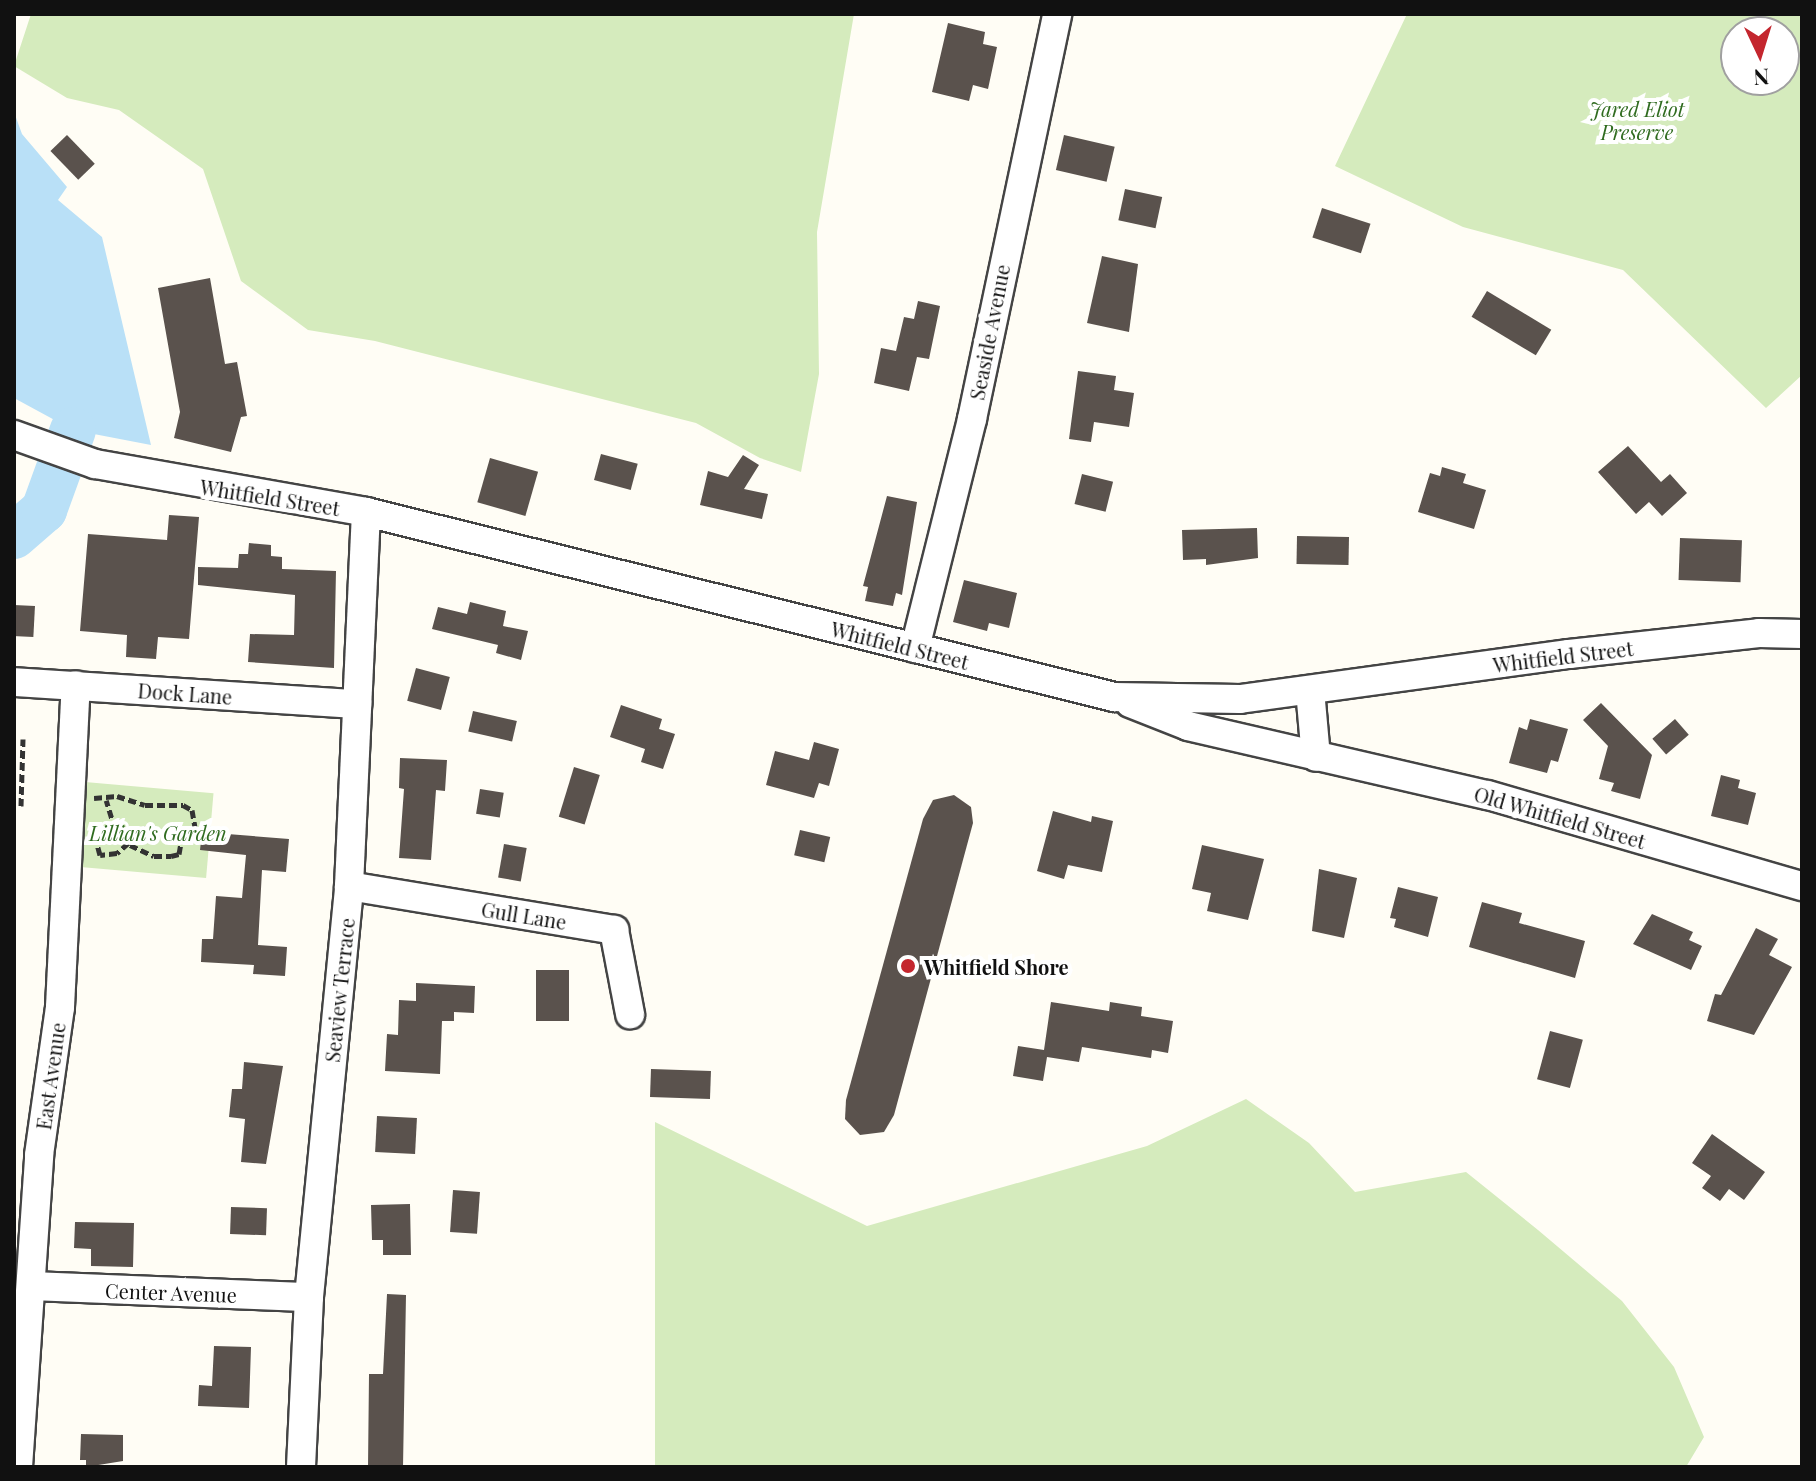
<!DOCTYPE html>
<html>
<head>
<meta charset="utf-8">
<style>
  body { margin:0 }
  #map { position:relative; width:1816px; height:1481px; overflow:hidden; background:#fffdf5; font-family:"Playfair Display",serif }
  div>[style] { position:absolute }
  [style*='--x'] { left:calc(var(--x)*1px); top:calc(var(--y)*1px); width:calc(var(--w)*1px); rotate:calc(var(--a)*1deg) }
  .green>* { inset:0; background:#d5ebbd; transform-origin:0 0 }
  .water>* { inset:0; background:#b9e0f7 }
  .river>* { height:46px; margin:-23px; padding:0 23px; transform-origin:23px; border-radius:23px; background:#b9e0f7 }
  .building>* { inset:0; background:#5a524d; transform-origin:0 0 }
  .path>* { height:5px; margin-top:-2.5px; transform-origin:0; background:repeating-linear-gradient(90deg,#333 0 8px,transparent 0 12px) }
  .roads { filter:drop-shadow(2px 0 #444) drop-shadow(-2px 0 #444) drop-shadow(0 2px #444) drop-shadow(0 -2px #444) }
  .minor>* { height:28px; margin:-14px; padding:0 14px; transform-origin:14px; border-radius:14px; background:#fff }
  .dots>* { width:22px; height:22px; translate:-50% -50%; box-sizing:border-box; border:4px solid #fff; border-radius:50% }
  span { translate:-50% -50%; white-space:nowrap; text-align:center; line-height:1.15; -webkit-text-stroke:8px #fff; paint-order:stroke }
  .park-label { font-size:20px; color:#2f6b1f; font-style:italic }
  .street-label { font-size:20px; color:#111 }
  .poi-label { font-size:20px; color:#111; font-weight:700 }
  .left { translate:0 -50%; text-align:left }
  .frame { position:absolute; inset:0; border:16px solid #111; pointer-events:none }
  .north { position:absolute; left:1720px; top:16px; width:80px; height:80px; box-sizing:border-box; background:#fff; border:2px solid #a0a0a0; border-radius:50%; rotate:176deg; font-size:22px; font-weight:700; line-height:32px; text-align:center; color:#111 }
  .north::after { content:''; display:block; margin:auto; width:28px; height:36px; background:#c4262e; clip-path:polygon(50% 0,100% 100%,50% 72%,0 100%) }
</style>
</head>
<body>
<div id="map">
  <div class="green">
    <i style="clip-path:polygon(31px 14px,854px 14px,817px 232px,819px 374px,801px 472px,760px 458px,696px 423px,375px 341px,308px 330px,241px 281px,203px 169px,119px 110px,67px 98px,14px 66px)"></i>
    <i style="clip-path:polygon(evenodd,1407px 14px,1802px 14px,1802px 375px,1766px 408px,1623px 270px,1463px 227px,1335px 166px,1407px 14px,1736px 32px,1784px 32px,1784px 80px,1736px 80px,1736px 32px)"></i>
    <i style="left:85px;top:782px;width:129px;height:85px;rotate:5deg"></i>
    <i style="clip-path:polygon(1246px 1099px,1309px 1143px,1355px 1192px,1466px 1172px,1538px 1230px,1622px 1301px,1674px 1367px,1704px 1437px,1686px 1467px,655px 1467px,655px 1122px,867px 1226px,1147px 1146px)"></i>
  </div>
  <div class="water">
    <i style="clip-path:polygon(14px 112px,22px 134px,67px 187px,58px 200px,102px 237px,151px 445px,73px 430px,14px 398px)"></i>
  </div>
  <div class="river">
    <i style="--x:14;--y:536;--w:40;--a:-41"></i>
    <i style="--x:44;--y:510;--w:85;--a:-70.1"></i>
  </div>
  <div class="building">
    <i style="clip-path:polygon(948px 23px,985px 32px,983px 44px,997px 47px,988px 89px,973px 85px,969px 101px,932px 92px)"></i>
    <i style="left:67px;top:135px;width:40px;height:23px;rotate:46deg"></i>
    <i style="left:1064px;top:135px;width:52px;height:36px;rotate:13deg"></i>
    <i style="left:1125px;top:189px;width:38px;height:32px;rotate:12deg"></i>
    <i style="left:1322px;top:208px;width:51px;height:31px;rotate:18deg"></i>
    <i style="clip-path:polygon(1102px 256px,1138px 264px,1129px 332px,1087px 323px)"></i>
    <i style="clip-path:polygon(210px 278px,225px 364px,237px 362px,247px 416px,241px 417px,231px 452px,174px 438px,180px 412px,158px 288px)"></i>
    <i style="left:1487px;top:291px;width:75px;height:30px;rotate:31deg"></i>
    <i style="clip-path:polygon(918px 301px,940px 306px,929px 359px,917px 357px,909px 391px,874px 383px,881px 348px,896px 351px,904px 317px,914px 319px)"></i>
    <i style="clip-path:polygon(1078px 371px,1116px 376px,1114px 390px,1134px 393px,1129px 427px,1094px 422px,1091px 442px,1069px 439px)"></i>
    <i style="clip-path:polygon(1628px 446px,1661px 482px,1670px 474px,1687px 493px,1662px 516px,1649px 502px,1636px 514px,1598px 472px)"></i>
    <i style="left:601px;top:454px;width:38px;height:27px;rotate:15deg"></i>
    <i style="clip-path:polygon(743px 455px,759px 465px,744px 489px,768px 494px,762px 519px,700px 505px,708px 471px,728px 477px)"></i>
    <i style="left:490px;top:458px;width:50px;height:46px;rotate:16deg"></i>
    <i style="clip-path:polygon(1442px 467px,1466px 474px,1463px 483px,1486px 490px,1474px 529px,1418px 512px,1430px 473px,1440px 476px)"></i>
    <i style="left:1082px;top:474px;width:32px;height:31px;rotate:14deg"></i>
    <i style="clip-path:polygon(887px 496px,917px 502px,902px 595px,896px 593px,893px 606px,865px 601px,868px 587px,863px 586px)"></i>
    <i style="clip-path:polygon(169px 515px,199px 517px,189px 639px,158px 637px,156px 659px,126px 657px,127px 635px,80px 631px,88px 534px,167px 540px)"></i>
    <i style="clip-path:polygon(1257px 528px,1258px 558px,1206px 565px,1206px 559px,1183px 560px,1182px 530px)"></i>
    <i style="left:1297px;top:536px;width:52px;height:28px;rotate:1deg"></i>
    <i style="left:1680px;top:538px;width:62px;height:42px;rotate:2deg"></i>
    <i style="clip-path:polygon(249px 543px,271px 545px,271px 556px,282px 557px,282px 569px,336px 571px,334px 668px,248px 662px,250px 634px,294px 635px,295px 595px,198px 585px,198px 567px,238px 568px,239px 554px,248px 554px)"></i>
    <i style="clip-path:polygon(964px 580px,1017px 593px,1009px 628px,989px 623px,987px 631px,953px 622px)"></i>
    <i style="clip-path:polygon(470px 602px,506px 611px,503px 626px,528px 631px,521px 660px,496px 653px,498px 645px,432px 629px,438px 607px,467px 614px)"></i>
    <i style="left:14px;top:605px;width:21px;height:31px;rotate:3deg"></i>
    <i style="left:416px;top:668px;width:35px;height:34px;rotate:15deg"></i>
    <i style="clip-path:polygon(1601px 703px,1652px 755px,1640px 799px,1611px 791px,1614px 783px,1599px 779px,1608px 746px,1583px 720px)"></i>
    <i style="clip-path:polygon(621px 705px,662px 719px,659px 729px,675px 734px,663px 769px,641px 762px,645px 749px,610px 737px)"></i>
    <i style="left:473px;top:711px;width:45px;height:21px;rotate:13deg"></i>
    <i style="clip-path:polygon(1530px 719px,1568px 729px,1558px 762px,1551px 760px,1547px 773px,1509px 763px,1519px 727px,1527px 730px)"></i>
    <i style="left:1675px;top:719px;width:21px;height:30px;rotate:49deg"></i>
    <i style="clip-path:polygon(814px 742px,839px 749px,829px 786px,819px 783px,814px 798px,766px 785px,775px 751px,809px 760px)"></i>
    <i style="clip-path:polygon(400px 758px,447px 760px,445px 791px,436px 790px,431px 860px,399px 858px,404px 789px,399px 788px)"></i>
    <i style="left:574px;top:767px;width:27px;height:52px;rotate:17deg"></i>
    <i style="clip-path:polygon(1721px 775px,1740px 780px,1738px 788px,1756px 793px,1748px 825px,1711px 816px)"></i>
    <i style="left:480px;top:789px;width:24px;height:25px;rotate:9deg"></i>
    <i style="clip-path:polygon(954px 795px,971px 807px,973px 823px,894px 1115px,884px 1132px,860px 1135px,845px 1119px,846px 1100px,923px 819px,933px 800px)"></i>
    <i style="clip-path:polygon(1053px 811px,1091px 822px,1092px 816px,1113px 821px,1102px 872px,1068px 865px,1064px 879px,1037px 871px)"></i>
    <i style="left:800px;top:830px;width:31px;height:26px;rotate:13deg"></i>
    <i style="clip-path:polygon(202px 832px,289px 839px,286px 872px,262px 870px,258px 945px,287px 947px,285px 976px,253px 974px,254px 965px,201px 962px,202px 939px,213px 939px,216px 896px,242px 898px,246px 855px,200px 850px)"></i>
    <i style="left:504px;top:844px;width:23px;height:34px;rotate:10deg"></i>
    <i style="clip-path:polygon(1202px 845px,1264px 859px,1248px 920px,1207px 911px,1211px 893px,1192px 889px)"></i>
    <i style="clip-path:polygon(1319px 869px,1357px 878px,1344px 938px,1312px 931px)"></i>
    <i style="clip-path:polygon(1398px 887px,1438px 897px,1428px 937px,1394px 927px,1396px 919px,1390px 918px)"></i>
    <i style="clip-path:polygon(1482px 902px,1522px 913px,1519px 923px,1585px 941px,1575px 978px,1469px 947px)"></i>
    <i style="clip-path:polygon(1652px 914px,1693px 932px,1689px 940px,1702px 946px,1691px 970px,1633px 944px)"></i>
    <i style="clip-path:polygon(1756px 928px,1778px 939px,1769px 955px,1792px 967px,1754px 1035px,1707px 1021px,1715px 994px,1721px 995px)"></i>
    <i style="left:536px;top:970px;width:33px;height:51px"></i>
    <i style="clip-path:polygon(416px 983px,475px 986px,474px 1013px,454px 1012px,454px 1021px,442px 1021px,440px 1074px,385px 1071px,387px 1034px,398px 1035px,399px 1000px,416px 1001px)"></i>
    <i style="clip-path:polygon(1051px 1002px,1109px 1011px,1110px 1002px,1142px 1007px,1141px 1016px,1173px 1021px,1168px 1053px,1152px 1050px,1151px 1058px,1082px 1047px,1079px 1062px,1047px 1057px,1043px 1081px,1013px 1076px,1018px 1046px,1044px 1050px)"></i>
    <i style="left:1550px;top:1031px;width:34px;height:50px;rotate:15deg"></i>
    <i style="clip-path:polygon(244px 1062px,283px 1066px,266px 1164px,241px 1162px,245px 1119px,229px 1117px,232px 1089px,242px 1089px)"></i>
    <i style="left:651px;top:1069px;width:60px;height:28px;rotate:2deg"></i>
    <i style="left:377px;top:1116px;width:40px;height:36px;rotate:3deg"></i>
    <i style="clip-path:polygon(1712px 1134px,1765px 1172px,1744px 1200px,1729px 1189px,1720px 1201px,1702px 1188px,1711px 1176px,1692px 1163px)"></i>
    <i style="left:453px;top:1190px;width:27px;height:42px;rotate:4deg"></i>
    <i style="clip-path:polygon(410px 1204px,411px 1255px,383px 1255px,383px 1240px,372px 1240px,371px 1205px)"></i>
    <i style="left:231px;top:1207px;width:36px;height:27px;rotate:2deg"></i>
    <i style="clip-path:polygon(75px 1222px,134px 1223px,133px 1267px,91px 1266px,91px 1249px,74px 1248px)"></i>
    <i style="clip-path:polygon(387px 1294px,406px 1295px,403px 1467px,368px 1467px,369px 1374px,383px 1374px)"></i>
    <i style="clip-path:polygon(214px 1346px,251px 1347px,249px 1408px,198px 1406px,199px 1385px,212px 1386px)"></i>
    <i style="clip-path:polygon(81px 1434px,123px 1435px,123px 1461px,86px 1467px,86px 1460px,80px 1460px)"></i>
  </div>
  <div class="path">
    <i style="--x:94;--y:798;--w:23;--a:-5"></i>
    <i style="--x:117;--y:796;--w:29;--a:18"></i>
    <i style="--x:145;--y:805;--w:38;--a:0"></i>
    <i style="--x:183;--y:805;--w:10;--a:29"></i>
    <i style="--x:192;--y:810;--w:17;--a:80"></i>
    <i style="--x:195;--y:827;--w:16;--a:142"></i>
    <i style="--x:182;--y:837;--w:37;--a:-164"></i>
    <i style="--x:146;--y:827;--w:39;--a:138"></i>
    <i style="--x:117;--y:853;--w:17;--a:173"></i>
    <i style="--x:100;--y:855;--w:16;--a:-105"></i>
    <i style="--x:96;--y:840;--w:22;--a:-30"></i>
    <i style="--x:115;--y:829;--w:30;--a:-107"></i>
    <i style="--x:21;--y:806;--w:67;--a:-88.3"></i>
    <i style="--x:130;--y:845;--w:26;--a:25"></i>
    <i style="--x:154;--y:856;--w:17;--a:0"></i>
    <i style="--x:171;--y:856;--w:8;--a:-14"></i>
    <i style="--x:179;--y:854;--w:17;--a:-80"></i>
  </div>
  <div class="roads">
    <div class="minor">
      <i style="--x:14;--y:435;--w:86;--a:19.7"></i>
      <i style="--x:95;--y:464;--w:275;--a:10"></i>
      <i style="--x:366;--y:512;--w:771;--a:13.89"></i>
      <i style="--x:1114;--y:697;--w:126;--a:0.9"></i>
      <i style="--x:1240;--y:699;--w:332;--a:-7.8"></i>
      <i style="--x:1569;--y:654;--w:191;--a:-6.3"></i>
      <i style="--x:1759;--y:633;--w:43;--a:1.3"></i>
      <i style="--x:915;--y:648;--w:236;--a:-76"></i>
      <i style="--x:972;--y:419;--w:414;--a:-78.1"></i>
      <i style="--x:14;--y:682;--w:344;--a:3.7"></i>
      <i style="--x:1310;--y:690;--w:67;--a:84.9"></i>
      <i style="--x:1130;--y:703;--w:62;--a:21.6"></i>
      <i style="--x:1188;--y:726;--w:308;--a:13"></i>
      <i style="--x:1488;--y:795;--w:327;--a:16.2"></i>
      <i style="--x:349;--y:886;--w:269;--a:9.4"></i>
      <i style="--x:614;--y:930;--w:86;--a:79.2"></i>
      <i style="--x:33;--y:1286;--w:276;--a:2.3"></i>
      <i style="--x:18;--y:1467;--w:313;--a:-86.1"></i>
      <i style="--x:39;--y:1155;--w:149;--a:-81.9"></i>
      <i style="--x:60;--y:1007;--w:322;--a:-87.2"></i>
      <i style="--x:301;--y:1467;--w:170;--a:-87.3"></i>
      <i style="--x:309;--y:1297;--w:413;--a:-84.4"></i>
      <i style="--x:349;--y:886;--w:374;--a:-87.4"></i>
    </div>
  </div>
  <div class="dots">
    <i style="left:908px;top:966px;background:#c4262e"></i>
  </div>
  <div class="park-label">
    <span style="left:1637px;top:120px">Jared Eliot<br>Preserve</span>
    <span style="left:158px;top:832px">Lillian's Garden</span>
  </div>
  <div class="street-label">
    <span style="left:989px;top:332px;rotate:-79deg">Seaside Avenue</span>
    <span style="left:270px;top:497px;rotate:9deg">Whitfield Street</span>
    <span style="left:900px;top:645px;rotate:14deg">Whitfield Street</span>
    <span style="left:1563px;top:656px;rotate:-7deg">Whitfield Street</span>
    <span style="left:185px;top:693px;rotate:4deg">Dock Lane</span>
    <span style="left:1560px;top:817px;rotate:16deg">Old Whitfield Street</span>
    <span style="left:524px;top:915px;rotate:9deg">Gull Lane</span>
    <span style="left:339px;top:990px;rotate:-84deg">Seaview Terrace</span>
    <span style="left:50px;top:1076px;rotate:-82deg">East Avenue</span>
    <span style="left:171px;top:1292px;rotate:2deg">Center Avenue</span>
  </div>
  <div class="poi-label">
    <span class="left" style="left:924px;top:966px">Whitfield Shore</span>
  </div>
  <div class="frame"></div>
  <div class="north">N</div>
</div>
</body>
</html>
